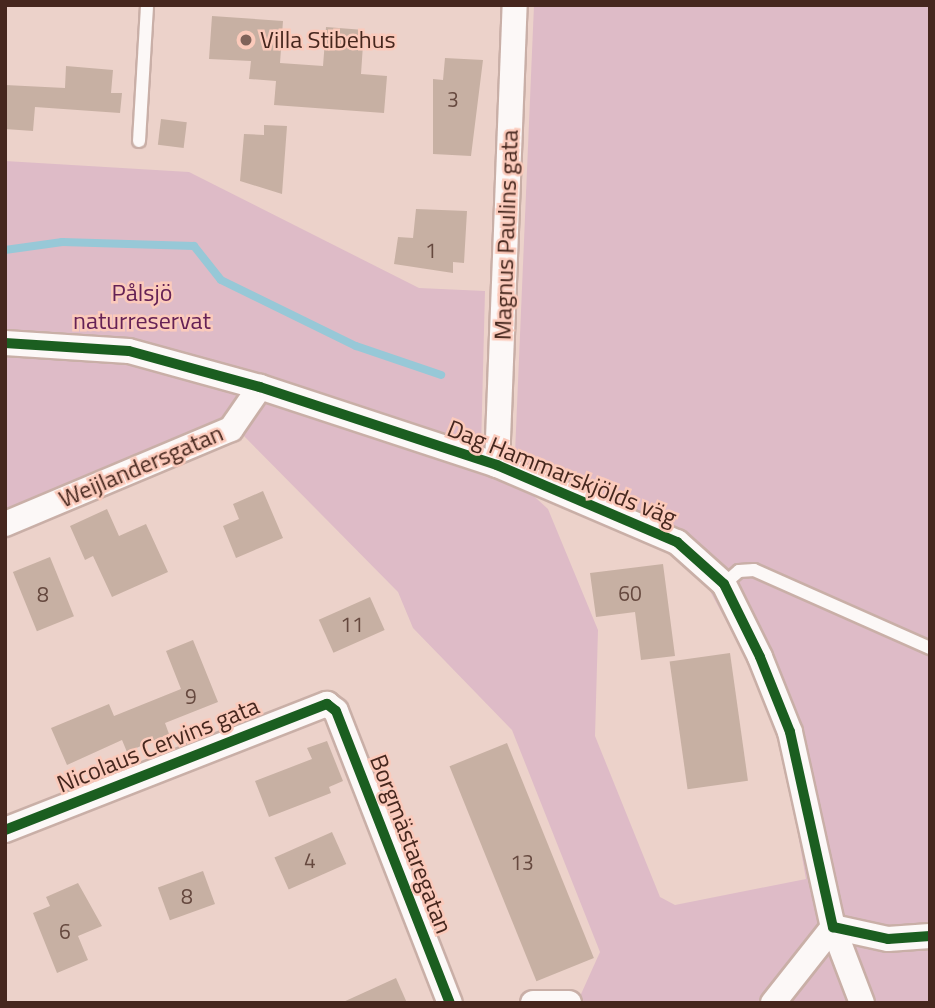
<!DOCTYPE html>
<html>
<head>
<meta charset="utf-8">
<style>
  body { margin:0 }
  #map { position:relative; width:935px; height:1008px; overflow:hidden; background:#ecd2ca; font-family:"Titillium Web",sans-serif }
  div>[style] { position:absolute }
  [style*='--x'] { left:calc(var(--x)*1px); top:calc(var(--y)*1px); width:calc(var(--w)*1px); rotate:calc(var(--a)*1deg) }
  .green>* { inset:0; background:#debbc7 }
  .stream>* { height:8px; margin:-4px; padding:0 4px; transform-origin:4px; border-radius:4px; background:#97c8d7 }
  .building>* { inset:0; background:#c7b0a3; transform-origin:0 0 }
  .roads { filter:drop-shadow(2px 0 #c9afa7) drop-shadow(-2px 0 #c9afa7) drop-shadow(0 2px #c9afa7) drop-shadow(0 -2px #c9afa7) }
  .lane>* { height:12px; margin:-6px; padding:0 6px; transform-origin:6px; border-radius:6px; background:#fcf8f7 }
  .street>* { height:24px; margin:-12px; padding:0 12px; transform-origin:12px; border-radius:12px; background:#fcf8f7 }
  .cycleway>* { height:10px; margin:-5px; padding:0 5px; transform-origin:5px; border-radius:5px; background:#1b5e20 }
  .dots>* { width:19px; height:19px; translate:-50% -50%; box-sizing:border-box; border:4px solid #fbcabb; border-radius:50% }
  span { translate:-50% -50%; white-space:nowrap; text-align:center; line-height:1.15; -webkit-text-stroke:5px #fbcabb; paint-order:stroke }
  .number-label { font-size:21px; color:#66493f }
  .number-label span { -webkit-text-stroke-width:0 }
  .poi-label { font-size:24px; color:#46271e }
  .left { translate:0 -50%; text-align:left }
  .street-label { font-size:24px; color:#46271e }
  .park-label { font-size:24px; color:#652155 }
  .frame { position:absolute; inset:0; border:7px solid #46271e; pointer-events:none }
</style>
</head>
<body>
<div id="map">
  <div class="green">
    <i style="clip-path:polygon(534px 5px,930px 5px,930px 1003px,577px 1003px,600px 952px,512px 730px,413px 628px,398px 592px,241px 433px,5px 516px,5px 161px,189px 172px,419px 288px,485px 291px,481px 448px,548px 509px,598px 630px,595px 736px,660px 897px,675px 905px,806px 879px,777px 716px,695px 563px,523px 466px,515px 453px)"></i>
  </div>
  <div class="stream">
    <i style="--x:5;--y:250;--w:58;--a:-8"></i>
    <i style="--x:62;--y:242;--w:132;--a:1.7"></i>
    <i style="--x:194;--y:246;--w:43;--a:51.5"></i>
    <i style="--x:221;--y:280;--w:150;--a:26.1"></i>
    <i style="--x:356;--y:346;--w:90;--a:18.8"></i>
  </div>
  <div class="building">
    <i style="clip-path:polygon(212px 16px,283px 21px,280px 63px,323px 66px,326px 27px,364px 30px,361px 74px,387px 76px,384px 113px,274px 105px,276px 81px,249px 79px,251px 61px,209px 59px)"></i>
    <i style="clip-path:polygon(445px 58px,483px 60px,471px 156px,433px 154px,433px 79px,443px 80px)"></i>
    <i style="clip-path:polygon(66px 66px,113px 70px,111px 93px,122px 93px,120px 113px,35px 107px,33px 131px,5px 129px,5px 85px,65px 88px)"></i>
    <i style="left:161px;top:119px;width:26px;height:26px;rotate:7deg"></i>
    <i style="clip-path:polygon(264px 125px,287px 126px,282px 194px,240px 181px,244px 134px,264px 135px)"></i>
    <i style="clip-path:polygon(416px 209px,467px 211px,464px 263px,453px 262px,453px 273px,394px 264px,398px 237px,413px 238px)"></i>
    <i style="clip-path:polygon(263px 491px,283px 538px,236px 558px,223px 526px,239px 519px,233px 504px)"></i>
    <i style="clip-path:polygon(107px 509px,119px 536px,146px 524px,168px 572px,112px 597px,93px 556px,85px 560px,70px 526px)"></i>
    <i style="left:50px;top:557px;width:64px;height:40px;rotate:68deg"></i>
    <i style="clip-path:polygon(663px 564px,675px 656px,641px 660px,635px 612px,596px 617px,590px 573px)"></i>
    <i style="left:370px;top:597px;width:36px;height:56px;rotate:66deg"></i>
    <i style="clip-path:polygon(193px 640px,218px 702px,165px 723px,169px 734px,127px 752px,122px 740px,67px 765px,51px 728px,109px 704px,114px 716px,181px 689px,166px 651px)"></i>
    <i style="left:730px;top:653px;width:129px;height:61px;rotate:82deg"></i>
    <i style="clip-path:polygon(327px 741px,343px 781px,329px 787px,331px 793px,269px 817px,255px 781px,312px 759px,307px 748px)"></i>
    <i style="left:507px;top:743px;width:232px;height:62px;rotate:68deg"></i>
    <i style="left:332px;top:832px;width:35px;height:63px;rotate:66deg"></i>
    <i style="left:203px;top:871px;width:35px;height:48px;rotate:70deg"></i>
    <i style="clip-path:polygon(78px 883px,102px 926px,78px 936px,88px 960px,57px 973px,33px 913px,50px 906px,46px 897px)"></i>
    <i style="clip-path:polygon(396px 978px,407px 1003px,341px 1003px)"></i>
  </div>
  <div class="roads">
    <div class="lane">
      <i style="--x:139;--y:141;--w:136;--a:-86.6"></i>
      <i style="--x:724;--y:584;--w:20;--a:-41"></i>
      <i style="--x:739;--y:571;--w:15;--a:-4"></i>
      <i style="--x:754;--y:570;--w:193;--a:23.9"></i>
    </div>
    <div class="street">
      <i style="--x:5;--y:343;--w:124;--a:3.7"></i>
      <i style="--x:129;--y:351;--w:136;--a:15.4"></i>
      <i style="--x:260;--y:387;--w:250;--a:18.2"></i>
      <i style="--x:497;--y:465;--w:196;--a:23.2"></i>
      <i style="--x:677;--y:542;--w:63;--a:41.8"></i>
      <i style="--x:724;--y:584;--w:81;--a:63.7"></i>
      <i style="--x:760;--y:657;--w:81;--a:68.2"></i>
      <i style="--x:790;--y:732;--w:200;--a:77.6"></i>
      <i style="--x:833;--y:927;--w:56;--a:12.3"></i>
      <i style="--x:888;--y:939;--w:42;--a:-4.1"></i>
      <i style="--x:497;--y:465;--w:460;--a:-87.8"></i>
      <i style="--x:5;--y:524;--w:245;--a:-22.8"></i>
      <i style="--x:231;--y:429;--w:51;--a:-55.4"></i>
      <i style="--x:5;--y:830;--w:346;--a:-21.4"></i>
      <i style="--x:327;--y:704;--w:11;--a:38"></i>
      <i style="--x:336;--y:711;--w:313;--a:68.7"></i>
      <i style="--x:533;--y:1003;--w:36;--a:0"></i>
      <i style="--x:773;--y:1003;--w:97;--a:-51.7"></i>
      <i style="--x:833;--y:927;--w:81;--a:69.1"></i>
    </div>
  </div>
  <div class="cycleway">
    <i style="--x:5;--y:343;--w:124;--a:3.7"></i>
    <i style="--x:129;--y:351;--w:136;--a:15.4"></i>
    <i style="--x:260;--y:387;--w:250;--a:18.2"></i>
    <i style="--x:497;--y:465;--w:196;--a:23.2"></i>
    <i style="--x:677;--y:542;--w:63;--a:41.8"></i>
    <i style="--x:724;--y:584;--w:81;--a:63.7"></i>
    <i style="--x:760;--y:657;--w:81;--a:68.2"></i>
    <i style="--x:790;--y:732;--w:200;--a:77.6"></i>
    <i style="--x:833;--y:927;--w:56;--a:12.3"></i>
    <i style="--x:888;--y:939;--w:42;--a:-4.1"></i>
    <i style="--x:5;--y:830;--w:346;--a:-21.4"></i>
    <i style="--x:327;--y:704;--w:11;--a:38"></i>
    <i style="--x:336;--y:711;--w:313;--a:68.7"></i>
  </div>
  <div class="dots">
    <i style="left:246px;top:40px;background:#80635a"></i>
  </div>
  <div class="number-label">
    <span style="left:453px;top:99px">3</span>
    <span style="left:431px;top:250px">1</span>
    <span style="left:630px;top:593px">60</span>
    <span style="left:43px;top:594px">8</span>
    <span style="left:352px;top:624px">11</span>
    <span style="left:191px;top:696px">9</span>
    <span style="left:310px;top:860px">4</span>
    <span style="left:522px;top:862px">13</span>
    <span style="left:187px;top:896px">8</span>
    <span style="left:65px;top:931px">6</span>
  </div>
  <div class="poi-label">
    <span class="left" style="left:260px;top:40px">Villa Stibehus</span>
  </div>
  <div class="street-label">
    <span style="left:506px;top:235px;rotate:-88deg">Magnus Paulins gata</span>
    <span style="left:141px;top:466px;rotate:-23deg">Weijlandersgatan</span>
    <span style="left:562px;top:473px;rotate:22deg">Dag Hammarskjölds väg</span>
    <span style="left:158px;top:745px;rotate:-22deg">Nicolaus Cervins gata</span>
    <span style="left:411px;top:844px;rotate:69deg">Borgmästaregatan</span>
  </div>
  <div class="park-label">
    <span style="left:142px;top:307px">Pålsjö<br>naturreservat</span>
  </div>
  <div class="frame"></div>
</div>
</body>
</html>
